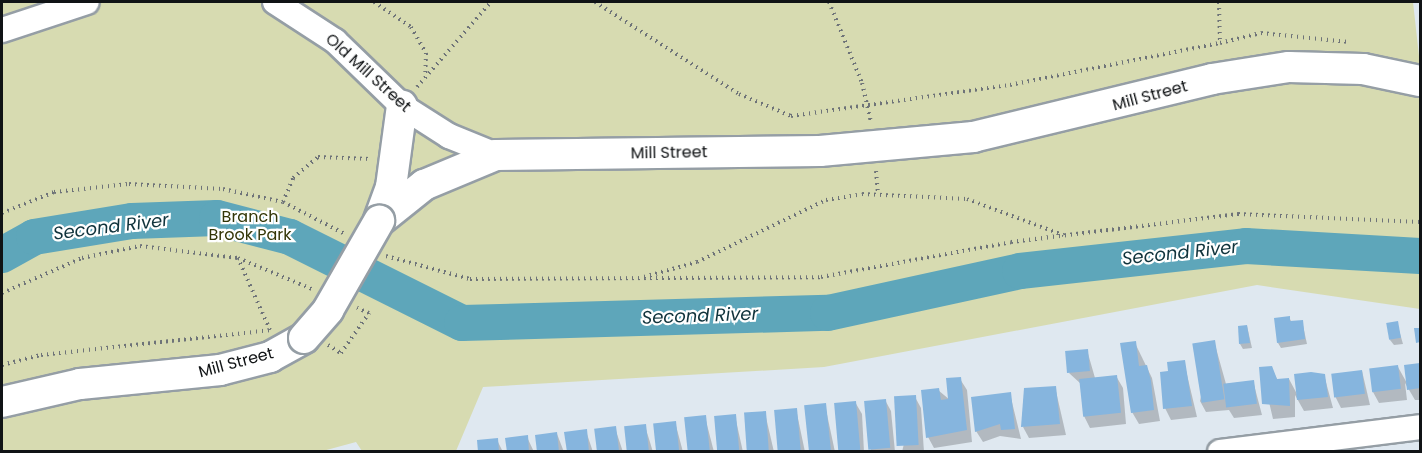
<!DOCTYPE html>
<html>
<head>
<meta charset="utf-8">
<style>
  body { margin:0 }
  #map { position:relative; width:1422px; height:453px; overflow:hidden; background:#dfe8f0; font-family:Poppins,sans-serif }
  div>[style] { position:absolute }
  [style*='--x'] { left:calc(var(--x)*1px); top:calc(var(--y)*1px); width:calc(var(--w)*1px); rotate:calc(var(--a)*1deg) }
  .green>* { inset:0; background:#d7dbb1 }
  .shadow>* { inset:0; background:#0003 }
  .river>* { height:36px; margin:-18px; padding:0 18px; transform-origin:18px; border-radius:18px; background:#5ea6ba }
  .building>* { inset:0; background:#86b5de; transform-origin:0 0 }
  .path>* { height:4px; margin-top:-2px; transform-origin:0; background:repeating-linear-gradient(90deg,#6e7378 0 1.5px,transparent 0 6px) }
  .roads { filter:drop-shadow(2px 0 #959ea5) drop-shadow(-2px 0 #959ea5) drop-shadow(0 2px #959ea5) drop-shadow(0 -2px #959ea5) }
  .minor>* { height:24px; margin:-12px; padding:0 12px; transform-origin:12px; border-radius:12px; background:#fff }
  .tertiary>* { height:30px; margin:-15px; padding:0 15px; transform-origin:15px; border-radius:15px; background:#fff }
  .bridges { filter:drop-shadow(2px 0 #959ea5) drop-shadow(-2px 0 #959ea5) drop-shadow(0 2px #959ea5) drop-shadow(0 -2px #959ea5) }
  .tertiary-bridge>* { height:30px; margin:-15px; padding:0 15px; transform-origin:15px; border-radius:15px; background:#fff }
  span { translate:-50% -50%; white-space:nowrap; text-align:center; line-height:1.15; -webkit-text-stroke:4.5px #fff; paint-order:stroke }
  .street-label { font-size:16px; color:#101315 }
  .park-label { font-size:16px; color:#333607 }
  .water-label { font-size:18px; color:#10333c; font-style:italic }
  .frame { position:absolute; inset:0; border:3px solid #101315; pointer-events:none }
</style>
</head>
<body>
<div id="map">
  <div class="green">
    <i style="clip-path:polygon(2px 2px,1413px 2px,1420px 65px,1420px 309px,1257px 285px,824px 367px,483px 387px,456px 451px,362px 451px,356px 442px,319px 452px,2px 451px)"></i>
  </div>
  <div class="shadow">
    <i style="clip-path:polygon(1289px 317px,1292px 323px,1302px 321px,1307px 344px,1281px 348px,1278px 343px)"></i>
    <i style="clip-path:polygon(1397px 323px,1403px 344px,1394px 345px,1390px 340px)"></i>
    <i style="clip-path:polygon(1247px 326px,1252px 348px,1243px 349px,1240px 344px)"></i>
    <i style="clip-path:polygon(1214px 341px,1226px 384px,1253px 381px,1262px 415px,1234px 418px,1229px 410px,1206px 412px,1200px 401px)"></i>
    <i style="clip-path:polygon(1135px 343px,1152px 378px,1160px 421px,1139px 424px,1132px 412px)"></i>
    <i style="clip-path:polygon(1087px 350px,1095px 378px,1116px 376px,1123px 388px,1126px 424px,1090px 428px,1084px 416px,1081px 384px,1069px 373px)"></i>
    <i style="clip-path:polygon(1184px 362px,1197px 417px,1171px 420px,1165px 408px,1170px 372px)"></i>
    <i style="clip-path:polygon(1420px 364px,1420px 400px,1415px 400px,1405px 383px,1407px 400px,1379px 403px,1373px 392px,1398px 367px,1408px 385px,1406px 366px)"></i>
    <i style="clip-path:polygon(1271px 367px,1278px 381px,1289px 379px,1297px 394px,1324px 375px,1333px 408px,1304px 411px,1295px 395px,1295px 417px,1273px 419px,1261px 368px)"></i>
    <i style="clip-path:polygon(1362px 371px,1370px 405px,1341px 408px,1335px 396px)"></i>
    <i style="clip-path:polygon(960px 379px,967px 390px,972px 442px,934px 448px,928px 437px,938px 390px,950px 400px)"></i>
    <i style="clip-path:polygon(1055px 387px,1066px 435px,1029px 438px,1023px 427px)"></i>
    <i style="clip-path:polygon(1010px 394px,1021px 439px,1000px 436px,983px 442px,976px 431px)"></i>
    <i style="clip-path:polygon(915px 397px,921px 408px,924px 452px,902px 452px)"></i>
    <i style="clip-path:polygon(885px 400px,891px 411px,895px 452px,870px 452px)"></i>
    <i style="clip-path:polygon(855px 402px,862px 414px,864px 452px,839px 452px)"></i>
    <i style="clip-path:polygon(825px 405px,835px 452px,810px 452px)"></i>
    <i style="clip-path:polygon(796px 409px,805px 452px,780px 452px)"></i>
    <i style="clip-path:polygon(765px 413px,774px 452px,749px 452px)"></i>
    <i style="clip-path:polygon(735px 416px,743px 452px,719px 452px)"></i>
    <i style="clip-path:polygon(705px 417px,714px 452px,689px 452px)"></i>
    <i style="clip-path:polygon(675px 422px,683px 452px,658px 452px)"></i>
    <i style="clip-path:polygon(645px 426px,653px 452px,628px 452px)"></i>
    <i style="clip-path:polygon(615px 428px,623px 452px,599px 452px)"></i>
    <i style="clip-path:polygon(586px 431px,593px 452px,568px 452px)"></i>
    <i style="clip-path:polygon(557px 434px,564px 452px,539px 452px)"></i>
    <i style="clip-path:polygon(527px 437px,534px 452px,508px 452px)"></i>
    <i style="clip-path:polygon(497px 440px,503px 452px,479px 452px)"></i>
  </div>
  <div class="river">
    <i style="--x:2;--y:255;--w:37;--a:-29"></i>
    <i style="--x:34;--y:237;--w:99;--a:-9.3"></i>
    <i style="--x:132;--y:221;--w:85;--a:-2"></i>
    <i style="--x:217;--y:218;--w:75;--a:14.6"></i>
    <i style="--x:290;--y:237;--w:192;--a:26.6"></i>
    <i style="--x:462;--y:323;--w:366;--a:-1.6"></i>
    <i style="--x:828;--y:313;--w:197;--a:-12.3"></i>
    <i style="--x:1020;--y:271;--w:227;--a:-6.3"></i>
    <i style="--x:1246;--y:246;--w:174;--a:3.3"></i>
  </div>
  <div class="building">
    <i style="clip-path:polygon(1290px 316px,1290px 321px,1303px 320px,1305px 339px,1277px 343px,1274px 318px)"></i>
    <i style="left:1398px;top:321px;width:17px;height:12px;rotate:80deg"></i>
    <i style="clip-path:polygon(1247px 325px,1250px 343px,1239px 344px,1238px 326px)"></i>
    <i style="clip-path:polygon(1414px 328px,1420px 328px,1420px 342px,1416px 343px)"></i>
    <i style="left:1215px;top:340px;width:60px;height:23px;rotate:81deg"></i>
    <i style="clip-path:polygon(1136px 341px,1139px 366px,1147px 365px,1151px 381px,1154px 410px,1131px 413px,1120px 343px)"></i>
    <i style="left:1088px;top:349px;width:22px;height:23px;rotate:85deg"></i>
    <i style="clip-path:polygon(1185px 360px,1192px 406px,1163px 409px,1160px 372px,1168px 371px,1167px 362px)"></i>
    <i style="clip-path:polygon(1420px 363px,1420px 388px,1407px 390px,1404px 365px)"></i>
    <i style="left:1398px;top:365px;width:24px;height:29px;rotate:83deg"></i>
    <i style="clip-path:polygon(1272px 366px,1277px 379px,1289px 378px,1290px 406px,1262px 404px,1259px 367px)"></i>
    <i style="left:1362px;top:370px;width:24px;height:31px;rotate:83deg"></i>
    <i style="clip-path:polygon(1311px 372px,1325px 374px,1328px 397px,1297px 400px,1294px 374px)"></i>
    <i style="left:1117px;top:375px;width:38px;height:38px;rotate:84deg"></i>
    <i style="clip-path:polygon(961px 377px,967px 430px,926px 438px,921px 390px,939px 388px,941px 400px,948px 399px,946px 378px)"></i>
    <i style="left:1254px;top:380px;width:24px;height:31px;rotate:83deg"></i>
    <i style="clip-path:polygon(1056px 386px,1060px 424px,1021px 427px,1024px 388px)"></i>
    <i style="clip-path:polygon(1011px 392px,1015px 429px,1001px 430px,1000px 424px,975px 432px,971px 397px)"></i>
    <i style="left:916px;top:395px;width:50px;height:22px;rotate:87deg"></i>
    <i style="left:886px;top:399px;width:49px;height:22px;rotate:85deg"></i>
    <i style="left:856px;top:401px;width:49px;height:22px;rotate:85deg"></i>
    <i style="left:826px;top:403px;width:49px;height:22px;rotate:84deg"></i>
    <i style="left:797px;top:408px;width:44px;height:23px;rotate:85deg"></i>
    <i style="left:766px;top:411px;width:41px;height:22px;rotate:86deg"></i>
    <i style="left:736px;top:414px;width:38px;height:22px;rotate:85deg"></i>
    <i style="left:706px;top:415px;width:37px;height:22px;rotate:84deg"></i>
    <i style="left:676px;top:421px;width:31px;height:23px;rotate:84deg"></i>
    <i style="left:646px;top:424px;width:28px;height:22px;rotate:84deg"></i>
    <i style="left:616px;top:426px;width:26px;height:22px;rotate:83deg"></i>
    <i style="clip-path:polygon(587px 429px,589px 452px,567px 452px,564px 432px)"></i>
    <i style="clip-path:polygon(557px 432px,559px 452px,537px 452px,535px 435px)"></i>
    <i style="clip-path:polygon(528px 435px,529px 452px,507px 452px,505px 438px)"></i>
    <i style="clip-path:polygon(498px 438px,499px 452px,478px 452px,477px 440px)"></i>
  </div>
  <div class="path">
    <i style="--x:374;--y:2;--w:45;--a:34"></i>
    <i style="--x:411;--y:27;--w:30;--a:60"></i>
    <i style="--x:426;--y:53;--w:24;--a:92"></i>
    <i style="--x:595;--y:2;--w:171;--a:32.6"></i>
    <i style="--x:739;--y:94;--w:56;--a:22.9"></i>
    <i style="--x:791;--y:116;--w:221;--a:-8.1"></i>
    <i style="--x:1010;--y:85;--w:214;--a:-11.3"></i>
    <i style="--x:829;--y:2;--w:87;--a:67.8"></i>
    <i style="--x:862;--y:83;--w:40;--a:77"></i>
    <i style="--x:1219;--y:2;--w:41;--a:88.6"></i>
    <i style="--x:1220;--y:43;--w:42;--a:-13.7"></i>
    <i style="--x:1261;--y:33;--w:89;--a:5.8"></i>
    <i style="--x:417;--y:87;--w:113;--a:-49"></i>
    <i style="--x:876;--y:171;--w:23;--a:85"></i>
    <i style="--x:283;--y:202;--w:26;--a:-67"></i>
    <i style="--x:293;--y:178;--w:33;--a:-40"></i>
    <i style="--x:318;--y:157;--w:53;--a:2.2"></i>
    <i style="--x:2;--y:213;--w:56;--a:-22"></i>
    <i style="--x:54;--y:192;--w:75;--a:-6.1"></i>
    <i style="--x:129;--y:184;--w:94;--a:3"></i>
    <i style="--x:223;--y:189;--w:61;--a:12.2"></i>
    <i style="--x:283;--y:202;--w:70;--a:27.3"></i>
    <i style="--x:386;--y:256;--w:87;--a:15.3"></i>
    <i style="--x:470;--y:279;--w:351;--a:-0.3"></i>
    <i style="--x:821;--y:277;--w:193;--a:-10.4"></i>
    <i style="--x:1011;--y:242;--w:229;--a:-7"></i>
    <i style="--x:1238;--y:214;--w:182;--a:2.5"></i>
    <i style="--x:644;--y:277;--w:55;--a:-15.8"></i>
    <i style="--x:697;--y:262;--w:143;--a:-25.7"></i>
    <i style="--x:826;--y:200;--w:36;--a:-9"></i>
    <i style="--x:862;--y:194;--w:105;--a:2.7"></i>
    <i style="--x:967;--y:199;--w:103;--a:20.6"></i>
    <i style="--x:2;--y:293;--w:87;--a:-23.6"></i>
    <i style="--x:82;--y:258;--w:59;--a:-11.7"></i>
    <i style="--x:140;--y:246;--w:99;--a:7"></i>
    <i style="--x:238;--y:258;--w:82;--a:22.8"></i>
    <i style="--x:328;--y:345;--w:15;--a:32"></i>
    <i style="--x:341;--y:353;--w:49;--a:-55"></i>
    <i style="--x:369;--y:313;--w:13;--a:-157"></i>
    <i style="--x:2;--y:365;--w:40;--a:-14.4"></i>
    <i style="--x:41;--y:355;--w:230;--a:-6.2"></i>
    <i style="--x:270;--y:330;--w:79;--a:-114"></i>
  </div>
  <div class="roads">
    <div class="minor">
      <i style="--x:275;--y:2;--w:72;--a:33"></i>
      <i style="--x:335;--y:41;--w:93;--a:44.1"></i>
      <i style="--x:402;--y:106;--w:56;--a:32.6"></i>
      <i style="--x:449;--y:136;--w:51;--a:22"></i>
      <i style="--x:2;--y:30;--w:89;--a:-18.2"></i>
      <i style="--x:1220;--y:452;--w:202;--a:-7.1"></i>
    </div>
    <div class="tertiary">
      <i style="--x:379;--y:220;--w:35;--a:-70"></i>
      <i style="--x:391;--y:187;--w:82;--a:-82.3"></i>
      <i style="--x:379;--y:221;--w:58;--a:-38.7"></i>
      <i style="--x:424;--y:185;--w:78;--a:-22.6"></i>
      <i style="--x:496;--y:155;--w:324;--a:-0.7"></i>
      <i style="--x:820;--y:151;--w:154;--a:-5.2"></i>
      <i style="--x:973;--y:137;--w:246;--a:-13.6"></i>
      <i style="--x:1212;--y:79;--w:78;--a:-8.9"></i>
      <i style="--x:1289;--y:67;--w:74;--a:1.5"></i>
      <i style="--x:1363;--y:69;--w:58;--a:11.9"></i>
      <i style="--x:2;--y:402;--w:80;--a:-13"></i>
      <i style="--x:80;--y:384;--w:141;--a:-5.7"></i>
      <i style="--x:220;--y:370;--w:52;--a:-14.6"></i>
      <i style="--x:270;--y:357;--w:39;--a:-29"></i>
    </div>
  </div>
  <div class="bridges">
    <div class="tertiary-bridge">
      <i style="--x:304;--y:338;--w:37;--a:-49"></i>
      <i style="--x:328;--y:310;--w:103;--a:-60.2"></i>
    </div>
  </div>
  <div class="street-label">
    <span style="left:368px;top:73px;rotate:42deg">Old Mill Street</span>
    <span style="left:1150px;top:96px;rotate:-15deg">Mill Street</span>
    <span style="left:669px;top:153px;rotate:-1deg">Mill Street</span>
    <span style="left:236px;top:363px;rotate:-15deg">Mill Street</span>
  </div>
  <div class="park-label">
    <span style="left:250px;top:226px">Branch<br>Brook Park</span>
  </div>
  <div class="water-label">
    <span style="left:111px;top:227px;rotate:-7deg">Second River</span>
    <span style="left:1180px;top:253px;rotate:-6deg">Second River</span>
    <span style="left:700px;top:316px;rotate:-2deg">Second River</span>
  </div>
  <div class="frame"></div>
</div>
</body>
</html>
